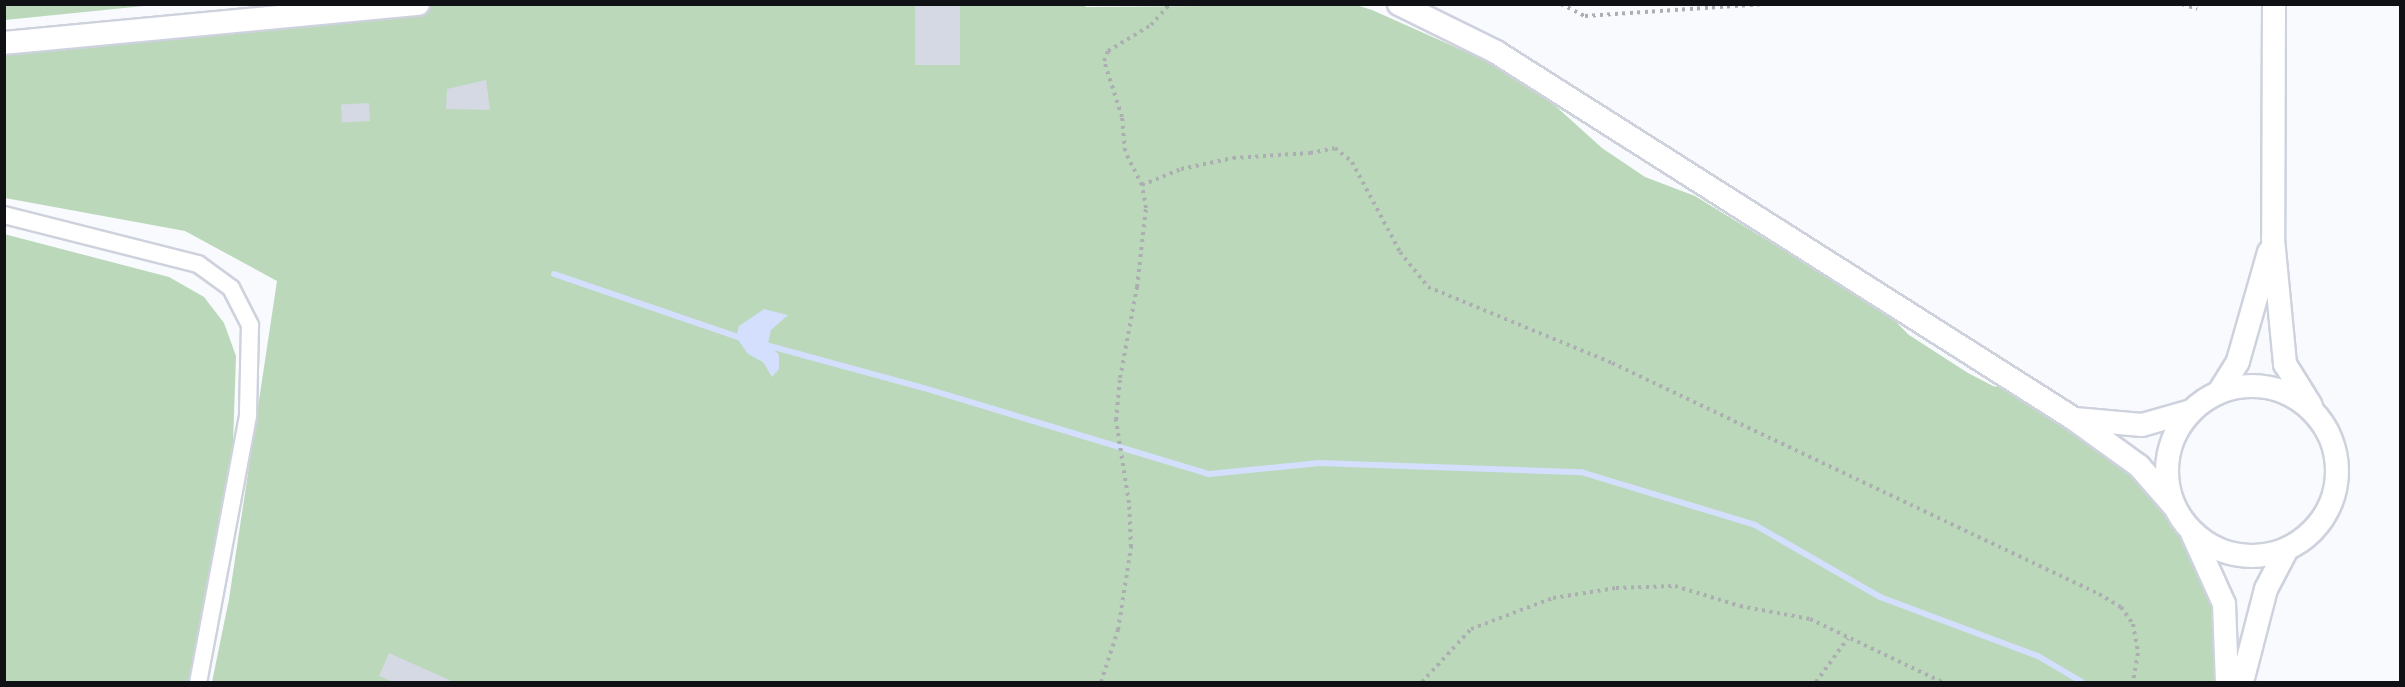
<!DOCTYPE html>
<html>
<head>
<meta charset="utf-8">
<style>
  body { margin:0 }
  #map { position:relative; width:2405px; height:687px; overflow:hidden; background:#f8fafe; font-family:Cabin,sans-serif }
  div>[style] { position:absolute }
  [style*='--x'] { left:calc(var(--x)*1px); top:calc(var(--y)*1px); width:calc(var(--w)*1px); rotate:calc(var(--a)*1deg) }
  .green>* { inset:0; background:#bbd8bb }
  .water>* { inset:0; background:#d3dffc }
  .stream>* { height:6px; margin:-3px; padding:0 3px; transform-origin:3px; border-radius:3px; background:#d3dffc }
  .building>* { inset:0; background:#d4d9e4; transform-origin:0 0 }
  .path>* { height:4px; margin-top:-2px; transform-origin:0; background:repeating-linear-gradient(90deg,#acaeb2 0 3px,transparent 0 7.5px) }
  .roads { filter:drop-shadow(2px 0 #cdd2dd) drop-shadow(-2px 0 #cdd2dd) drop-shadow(0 2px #cdd2dd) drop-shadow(0 -2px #cdd2dd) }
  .street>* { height:16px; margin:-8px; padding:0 8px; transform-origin:8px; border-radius:8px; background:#fff }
  .secondary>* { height:22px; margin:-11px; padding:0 11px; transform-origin:11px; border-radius:11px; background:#fff }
  .secondary>.ring { margin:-11px; padding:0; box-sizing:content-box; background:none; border:22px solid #fff; border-radius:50% }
  span { translate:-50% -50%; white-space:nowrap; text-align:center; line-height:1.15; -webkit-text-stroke:4.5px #fff; paint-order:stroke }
  .frame { position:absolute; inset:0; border:6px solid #101115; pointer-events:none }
</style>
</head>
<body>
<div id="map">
  <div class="green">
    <i style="clip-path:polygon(5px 4px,154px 4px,154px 5px,5px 20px)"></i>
    <i style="clip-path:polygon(418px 4px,1082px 4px,1086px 7px,1356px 5px,1372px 10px,1482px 59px,1541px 93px,1602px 148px,1645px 177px,1695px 196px,1778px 247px,1823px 269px,1885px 311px,1909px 335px,1968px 373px,1993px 386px,2014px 390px,2076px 436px,2139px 466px,2211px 576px,2217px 682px,212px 682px,229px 599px,277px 281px,185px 231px,5px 198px,4px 43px)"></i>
    <i style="clip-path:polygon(4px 234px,169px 277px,204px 297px,224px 323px,236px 356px,233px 443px,197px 682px,5px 682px)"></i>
  </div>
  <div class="water">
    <i style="clip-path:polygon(764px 309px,788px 315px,771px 330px,768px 343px,779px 355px,779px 369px,772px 377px,763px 362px,748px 354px,736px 337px,739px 326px)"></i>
  </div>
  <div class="stream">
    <i style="--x:554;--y:274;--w:201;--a:18.9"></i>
    <i style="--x:762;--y:344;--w:168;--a:15.2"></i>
    <i style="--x:924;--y:388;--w:298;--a:16.8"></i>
    <i style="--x:1209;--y:474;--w:111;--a:-5.7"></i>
    <i style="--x:1319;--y:463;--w:262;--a:2"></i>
    <i style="--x:1581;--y:472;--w:182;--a:16.9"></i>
    <i style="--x:1755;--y:525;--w:144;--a:29.9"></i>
    <i style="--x:1880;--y:597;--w:169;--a:20.5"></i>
    <i style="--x:2038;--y:656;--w:51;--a:30.6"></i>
  </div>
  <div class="building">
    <i style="left:915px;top:4px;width:45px;height:61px"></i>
    <i style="clip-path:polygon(486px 80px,490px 110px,446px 109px,447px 89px)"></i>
    <i style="left:369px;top:103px;width:18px;height:28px;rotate:87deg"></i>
    <i style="clip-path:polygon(389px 653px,454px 682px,393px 682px,379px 676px)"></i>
  </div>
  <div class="path">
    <i style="--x:1561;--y:4;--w:27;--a:27"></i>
    <i style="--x:1585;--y:16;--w:180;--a:-3.8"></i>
    <i style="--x:2182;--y:4;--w:16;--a:18"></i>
    <i style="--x:1142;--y:185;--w:42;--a:-22.3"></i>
    <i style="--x:1181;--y:169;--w:53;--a:-11.9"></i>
    <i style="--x:1233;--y:158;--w:77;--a:-3.7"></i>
    <i style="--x:1310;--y:153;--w:25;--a:-11"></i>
    <i style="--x:1335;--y:148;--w:22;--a:39"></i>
    <i style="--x:1352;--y:162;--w:102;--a:61.9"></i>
    <i style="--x:1400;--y:252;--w:45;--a:51.3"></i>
    <i style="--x:1428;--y:287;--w:199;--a:22.4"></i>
    <i style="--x:1612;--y:363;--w:539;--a:25.38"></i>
    <i style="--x:2099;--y:594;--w:26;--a:31"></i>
    <i style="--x:2121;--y:607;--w:21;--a:55"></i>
    <i style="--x:2133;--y:624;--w:29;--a:80"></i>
    <i style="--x:2138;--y:653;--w:29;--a:100"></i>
    <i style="--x:1101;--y:682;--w:55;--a:-71.9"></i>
    <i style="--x:1118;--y:630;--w:84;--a:-81.1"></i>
    <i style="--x:1131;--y:547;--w:44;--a:-92.6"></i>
    <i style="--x:1129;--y:503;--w:84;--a:-98.9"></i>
    <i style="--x:1116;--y:420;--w:42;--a:-84.6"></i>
    <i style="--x:1120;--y:378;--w:93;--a:-79.4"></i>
    <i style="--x:1137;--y:287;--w:80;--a:-83.5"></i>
    <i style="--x:1146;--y:208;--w:23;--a:-100"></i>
    <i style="--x:1142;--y:185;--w:38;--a:-117"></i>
    <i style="--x:1125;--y:151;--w:34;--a:-95"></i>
    <i style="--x:1122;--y:117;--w:59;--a:-107.8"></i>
    <i style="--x:1104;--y:61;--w:11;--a:-68"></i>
    <i style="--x:1108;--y:51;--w:50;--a:-31.2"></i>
    <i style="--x:1151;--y:25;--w:28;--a:-48"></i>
    <i style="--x:1422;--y:682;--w:72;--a:-47.2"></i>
    <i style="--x:1471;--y:629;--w:88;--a:-20.7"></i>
    <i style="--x:1553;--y:598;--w:64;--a:-9"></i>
    <i style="--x:1616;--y:588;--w:59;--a:-1.9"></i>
    <i style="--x:1675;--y:586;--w:68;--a:17.1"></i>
    <i style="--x:1740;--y:606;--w:71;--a:10.5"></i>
    <i style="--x:1810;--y:619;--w:146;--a:25.5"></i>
    <i style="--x:1816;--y:682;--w:54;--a:-54"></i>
  </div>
  <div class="roads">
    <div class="street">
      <i style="--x:4;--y:215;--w:200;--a:14.2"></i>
      <i style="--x:198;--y:264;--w:41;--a:36"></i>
      <i style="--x:231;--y:288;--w:42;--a:62.8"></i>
      <i style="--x:250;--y:325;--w:91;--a:91.3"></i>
      <i style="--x:248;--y:416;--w:271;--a:100.6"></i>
    </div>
    <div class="secondary">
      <i style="--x:1399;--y:4;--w:108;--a:26.3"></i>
      <i style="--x:1496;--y:52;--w:685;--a:32.41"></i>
      <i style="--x:2074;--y:419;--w:80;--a:35.9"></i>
      <i style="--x:2139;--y:466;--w:52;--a:48.9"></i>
      <i style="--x:2274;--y:4;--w:235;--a:90.2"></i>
      <i style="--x:2273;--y:239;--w:126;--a:84.5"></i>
      <i style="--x:2285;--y:364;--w:49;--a:58.2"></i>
      <i style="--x:4;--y:43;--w:416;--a:-5.4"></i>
      <i class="ring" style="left:2167px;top:386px;width:148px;height:148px"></i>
      <i style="--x:2219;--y:392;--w:36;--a:-58"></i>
      <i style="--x:2238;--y:361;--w:113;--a:-74.1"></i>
      <i style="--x:2075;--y:419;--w:67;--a:5.1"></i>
      <i style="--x:2142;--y:425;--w:51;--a:-15.9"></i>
      <i style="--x:2192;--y:533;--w:78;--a:65.7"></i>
      <i style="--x:2224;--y:604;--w:78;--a:87.8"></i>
      <i style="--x:2242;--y:682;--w:96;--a:-75.5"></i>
      <i style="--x:2266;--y:589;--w:43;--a:-62.2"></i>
    </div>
  </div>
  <div class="frame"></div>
</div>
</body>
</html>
